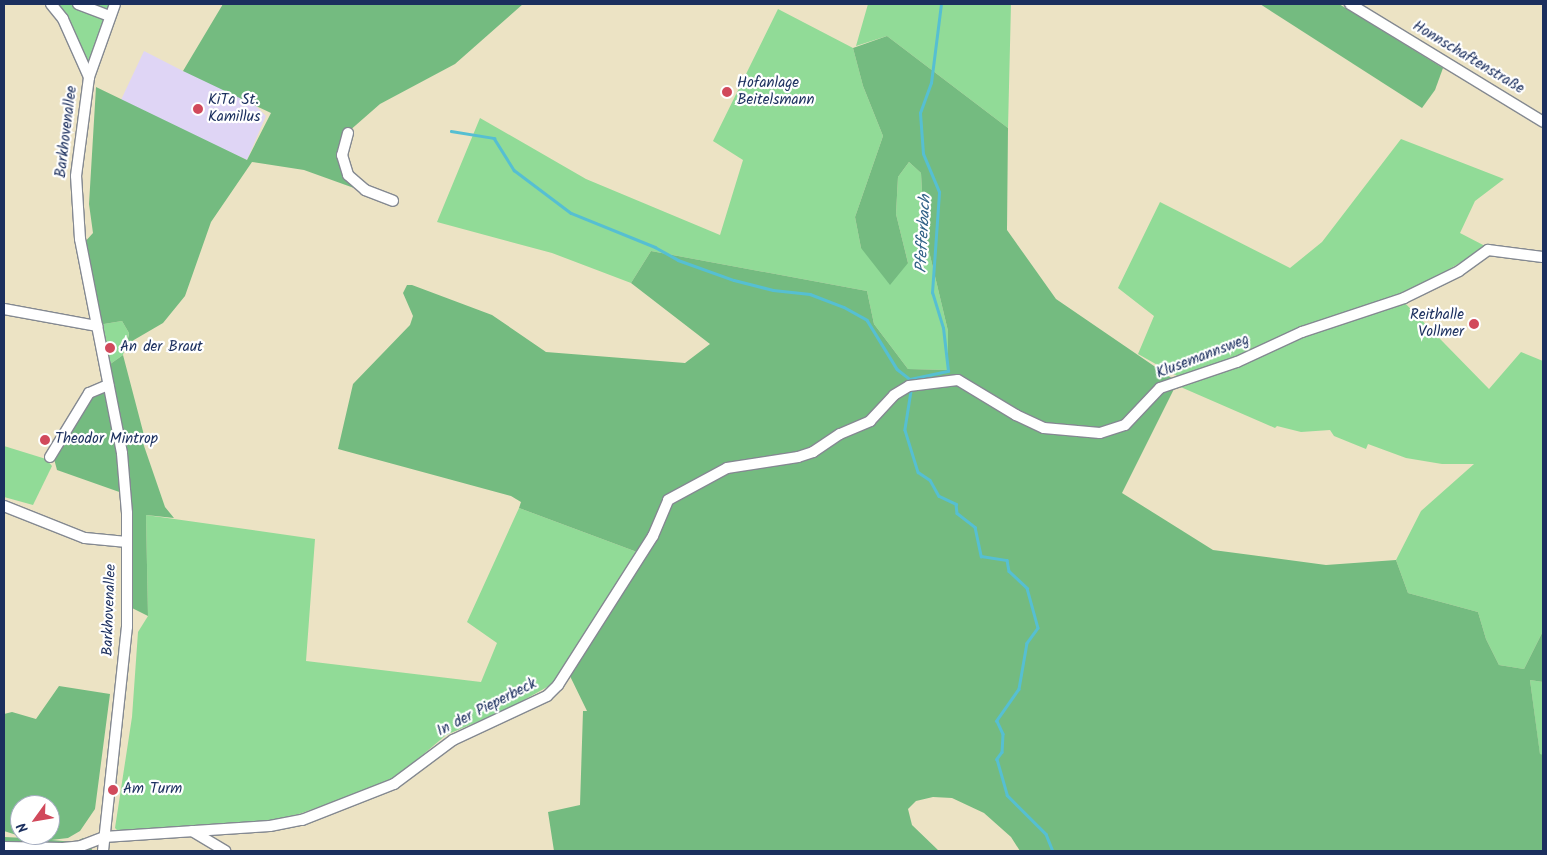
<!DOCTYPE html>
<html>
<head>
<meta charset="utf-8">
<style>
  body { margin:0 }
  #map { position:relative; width:1547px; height:855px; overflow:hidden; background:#ece3c4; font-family:Kalam,sans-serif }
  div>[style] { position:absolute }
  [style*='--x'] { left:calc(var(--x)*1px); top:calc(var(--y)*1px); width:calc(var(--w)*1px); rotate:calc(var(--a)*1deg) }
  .built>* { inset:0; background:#dfd5f5 }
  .green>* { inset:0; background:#91db97 }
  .forest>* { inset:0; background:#74bb80 }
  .stream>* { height:2.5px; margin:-1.25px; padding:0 1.25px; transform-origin:1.25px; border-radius:1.25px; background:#56bfd2 }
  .roads { filter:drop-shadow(1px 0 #848991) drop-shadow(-1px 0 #848991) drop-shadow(0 1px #848991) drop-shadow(0 -1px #848991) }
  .street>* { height:10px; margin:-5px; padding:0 5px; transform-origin:5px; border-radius:5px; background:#fff }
  .dots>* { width:14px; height:14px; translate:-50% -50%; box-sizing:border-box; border:2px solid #fff; border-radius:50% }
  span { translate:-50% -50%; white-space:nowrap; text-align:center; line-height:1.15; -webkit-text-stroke:4.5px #fff; paint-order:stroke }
  .street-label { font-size:15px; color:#1b2f5e }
  .poi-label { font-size:15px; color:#1b2f5e }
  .left { translate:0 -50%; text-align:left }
  .right { translate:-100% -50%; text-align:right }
  .water-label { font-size:16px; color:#306187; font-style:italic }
  .frame { position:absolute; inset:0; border:5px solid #1b2f5e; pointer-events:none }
  .north { position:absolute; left:10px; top:795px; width:50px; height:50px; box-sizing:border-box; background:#fff; border:1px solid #a4acbf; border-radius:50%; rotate:238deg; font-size:14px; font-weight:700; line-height:20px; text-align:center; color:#1b2f5e }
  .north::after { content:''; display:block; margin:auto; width:18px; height:22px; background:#d1495b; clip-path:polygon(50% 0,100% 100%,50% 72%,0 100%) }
</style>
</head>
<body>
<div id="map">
  <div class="built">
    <i style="clip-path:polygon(144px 51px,183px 71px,231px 87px,248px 98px,266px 116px,247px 160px,120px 102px)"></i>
  </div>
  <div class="green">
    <i style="clip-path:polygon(58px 4px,115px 4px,90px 65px,75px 33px)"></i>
    <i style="clip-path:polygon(868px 4px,1011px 4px,1008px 128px,887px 36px,856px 46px)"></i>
    <i style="clip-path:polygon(778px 9px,853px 48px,863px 86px,883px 136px,855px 217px,861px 248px,908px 263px,896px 214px,898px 177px,909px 162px,921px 173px,924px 230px,948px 331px,948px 370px,908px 369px,874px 324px,867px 291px,651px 251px,631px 283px,552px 253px,437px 222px,480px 118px,586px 179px,720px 235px,743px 160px,713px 141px)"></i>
    <i style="clip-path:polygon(1401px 139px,1504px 179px,1475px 201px,1460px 233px,1487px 247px,1400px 298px,1489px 389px,1521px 352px,1543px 361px,1543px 631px,1524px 669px,1499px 665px,1486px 639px,1478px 612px,1408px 593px,1396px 560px,1421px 511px,1474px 464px,1442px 464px,1406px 458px,1368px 444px,1366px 449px,1334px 436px,1330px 430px,1301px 432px,1277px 426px,1275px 428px,1176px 385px,1177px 376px,1138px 354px,1154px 316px,1118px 288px,1160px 202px,1290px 268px,1322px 242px)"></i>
    <i style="clip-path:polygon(122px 321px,129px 333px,123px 355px,106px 367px,98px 325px)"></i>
    <i style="clip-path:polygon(4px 446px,46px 459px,52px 466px,33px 505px,4px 497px)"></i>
    <i style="clip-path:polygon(519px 508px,637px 552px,556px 682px,508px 709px,446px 735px,392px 781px,299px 814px,267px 821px,120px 833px,115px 828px,132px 717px,138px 632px,148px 616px,146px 515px,315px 539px,306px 661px,481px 682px,497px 643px,467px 622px)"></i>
    <i style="clip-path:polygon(1530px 680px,1543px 682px,1543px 755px,1540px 755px)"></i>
  </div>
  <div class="forest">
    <i style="clip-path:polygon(223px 4px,523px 4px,455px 64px,380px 104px,348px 132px,347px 174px,354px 188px,304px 170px,252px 162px,211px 222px,185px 296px,163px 323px,127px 344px,129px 333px,122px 321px,98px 325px,83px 244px,93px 233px,89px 204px,96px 87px,247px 160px,271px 113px,183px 71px)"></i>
    <i style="clip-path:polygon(1260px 4px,1339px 4px,1443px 68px,1435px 90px,1422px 108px)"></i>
    <i style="clip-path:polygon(887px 36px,1008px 128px,1007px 230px,1056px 299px,1173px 379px,1176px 385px,1122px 493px,1213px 550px,1326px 565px,1396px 560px,1408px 593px,1478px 612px,1486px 639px,1499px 665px,1524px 669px,1543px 631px,1543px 682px,1530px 680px,1540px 754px,1543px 755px,1543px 851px,1020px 851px,1011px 837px,984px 813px,952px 798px,933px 797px,916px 801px,908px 809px,912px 825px,939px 851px,554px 851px,548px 812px,580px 805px,583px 711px,587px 711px,569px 674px,637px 552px,519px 508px,521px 502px,511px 496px,338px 449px,353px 384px,410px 325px,413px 316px,403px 293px,407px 285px,412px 285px,492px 315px,546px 352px,685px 363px,710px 344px,631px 283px,651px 251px,867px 291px,874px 324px,908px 369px,948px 370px,948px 331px,924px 230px,921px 173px,909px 162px,898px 177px,896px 214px,908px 263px,890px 285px,861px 248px,855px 217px,883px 136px,863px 86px,853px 48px)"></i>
    <i style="clip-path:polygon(123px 355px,145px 439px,143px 443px,165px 507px,174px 518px,146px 515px,148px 616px,130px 607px,125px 494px,57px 470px,53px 455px,85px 400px,107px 386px,106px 367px)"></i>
    <i style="clip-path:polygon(evenodd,59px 686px,110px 694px,95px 809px,80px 831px,68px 838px,51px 840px,75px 842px,83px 838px,93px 851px,4px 851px,4px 837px,26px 838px,4px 831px,4px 714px,12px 712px,36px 719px,59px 686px,20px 805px,50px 805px,50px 835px,20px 835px,20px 805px)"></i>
  </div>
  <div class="stream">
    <i style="--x:451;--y:131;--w:44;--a:9.2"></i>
    <i style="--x:494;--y:138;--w:38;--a:58"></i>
    <i style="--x:514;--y:170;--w:71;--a:37"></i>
    <i style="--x:571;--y:213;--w:91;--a:22"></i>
    <i style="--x:655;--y:247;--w:26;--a:29"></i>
    <i style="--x:678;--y:260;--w:59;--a:19.7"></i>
    <i style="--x:734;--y:280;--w:40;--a:14.4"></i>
    <i style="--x:773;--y:290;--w:37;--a:6"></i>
    <i style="--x:810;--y:294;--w:36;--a:21"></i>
    <i style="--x:844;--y:307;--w:26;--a:29"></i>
    <i style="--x:867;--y:320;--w:57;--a:58.5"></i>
    <i style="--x:897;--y:369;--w:16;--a:38"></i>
    <i style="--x:910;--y:379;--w:39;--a:-12"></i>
    <i style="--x:948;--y:371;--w:43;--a:-96.6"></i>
    <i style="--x:943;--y:328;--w:37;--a:-107"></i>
    <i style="--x:932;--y:293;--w:101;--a:-86"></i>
    <i style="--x:939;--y:192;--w:41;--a:-112.8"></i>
    <i style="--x:923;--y:154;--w:41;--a:-94.2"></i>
    <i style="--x:920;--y:113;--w:32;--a:-70"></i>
    <i style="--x:931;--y:83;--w:80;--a:-82.8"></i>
    <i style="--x:911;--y:391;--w:39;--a:99"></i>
    <i style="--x:905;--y:430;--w:44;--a:72.8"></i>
    <i style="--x:918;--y:472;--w:14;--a:34"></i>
    <i style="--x:930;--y:480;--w:18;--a:61"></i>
    <i style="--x:939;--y:496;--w:19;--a:25"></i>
    <i style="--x:956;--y:504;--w:9;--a:84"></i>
    <i style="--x:957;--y:513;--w:23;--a:38"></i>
    <i style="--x:975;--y:527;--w:30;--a:78"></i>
    <i style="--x:981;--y:556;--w:26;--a:9"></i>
    <i style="--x:1007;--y:560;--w:11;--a:80"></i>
    <i style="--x:1009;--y:571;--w:25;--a:43"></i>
    <i style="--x:1027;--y:588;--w:41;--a:74.6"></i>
    <i style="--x:1038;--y:628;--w:19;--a:126"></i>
    <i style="--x:1027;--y:643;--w:47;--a:99.9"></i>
    <i style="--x:1019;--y:689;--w:39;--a:125"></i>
    <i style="--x:997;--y:721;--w:14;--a:65"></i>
    <i style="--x:1003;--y:734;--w:18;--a:93"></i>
    <i style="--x:1002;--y:752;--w:9;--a:126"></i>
    <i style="--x:997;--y:759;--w:37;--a:74"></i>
    <i style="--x:1007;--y:795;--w:55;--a:45"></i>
    <i style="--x:1046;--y:834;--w:18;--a:68"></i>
  </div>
  <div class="roads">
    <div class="street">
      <i style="--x:51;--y:4;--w:19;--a:51"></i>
      <i style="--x:63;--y:19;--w:64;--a:65.9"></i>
      <i style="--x:78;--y:4;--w:34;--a:21"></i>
      <i style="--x:1350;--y:4;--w:226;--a:31.4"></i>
      <i style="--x:348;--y:133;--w:23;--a:105"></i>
      <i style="--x:342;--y:155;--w:21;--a:73"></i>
      <i style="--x:348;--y:175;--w:23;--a:41"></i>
      <i style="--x:365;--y:190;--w:30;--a:21"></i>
      <i style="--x:4;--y:309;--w:95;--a:10.4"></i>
      <i style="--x:50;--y:457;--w:75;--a:-58.6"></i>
      <i style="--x:89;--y:393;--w:21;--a:-23"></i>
      <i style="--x:4;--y:506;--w:87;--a:21.6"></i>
      <i style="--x:85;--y:538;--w:42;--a:5.4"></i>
      <i style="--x:192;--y:831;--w:39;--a:31"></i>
      <i style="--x:4;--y:847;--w:59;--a:1"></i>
      <i style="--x:63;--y:848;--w:18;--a:-6"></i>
      <i style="--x:81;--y:846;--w:25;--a:-21"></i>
      <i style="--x:104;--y:837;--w:166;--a:-3.8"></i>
      <i style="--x:270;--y:826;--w:33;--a:-11"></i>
      <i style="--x:302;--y:820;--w:99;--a:-21.4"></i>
      <i style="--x:394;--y:784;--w:74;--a:-36.7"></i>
      <i style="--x:453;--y:740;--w:104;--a:-25.1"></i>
      <i style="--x:547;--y:696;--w:16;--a:-45"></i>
      <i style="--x:558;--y:685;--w:177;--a:-57.5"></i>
      <i style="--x:653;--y:536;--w:39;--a:-67"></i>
      <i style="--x:668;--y:500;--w:67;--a:-28.5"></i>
      <i style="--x:727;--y:468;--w:72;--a:-8.8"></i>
      <i style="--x:798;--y:457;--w:16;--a:-18"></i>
      <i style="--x:813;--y:452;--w:32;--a:-34"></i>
      <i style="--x:840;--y:434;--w:33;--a:-23"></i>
      <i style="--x:870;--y:421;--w:35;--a:-47"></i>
      <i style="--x:894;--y:395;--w:17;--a:-31"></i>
      <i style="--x:909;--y:386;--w:49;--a:-7"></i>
      <i style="--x:958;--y:380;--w:68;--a:31.1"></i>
      <i style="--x:1016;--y:415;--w:31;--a:25"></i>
      <i style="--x:1044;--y:428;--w:56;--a:5.1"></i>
      <i style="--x:1100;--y:433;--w:26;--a:-18"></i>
      <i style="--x:1125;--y:425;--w:51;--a:-46.6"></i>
      <i style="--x:1160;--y:388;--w:81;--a:-18.7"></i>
      <i style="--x:1237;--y:362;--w:72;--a:-24.8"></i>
      <i style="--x:1302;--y:332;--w:108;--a:-18.4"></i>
      <i style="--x:1404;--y:298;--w:61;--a:-26.1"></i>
      <i style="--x:1459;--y:271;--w:36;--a:-36"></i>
      <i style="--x:1488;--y:250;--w:55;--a:7.3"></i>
      <i style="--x:103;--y:851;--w:225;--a:-83.9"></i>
      <i style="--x:127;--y:627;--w:114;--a:-90"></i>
      <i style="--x:127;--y:513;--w:60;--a:-94.8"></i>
      <i style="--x:122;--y:453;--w:218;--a:-101.1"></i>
      <i style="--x:80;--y:239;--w:63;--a:-93.6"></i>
      <i style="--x:76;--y:176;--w:100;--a:-82.5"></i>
      <i style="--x:89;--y:77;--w:77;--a:-70.4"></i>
    </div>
  </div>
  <div class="dots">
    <i style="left:727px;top:92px;background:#d1495b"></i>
    <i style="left:198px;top:109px;background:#d1495b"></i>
    <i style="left:1474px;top:324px;background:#d1495b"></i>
    <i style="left:110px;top:348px;background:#d1495b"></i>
    <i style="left:45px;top:440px;background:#d1495b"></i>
    <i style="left:113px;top:790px;background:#d1495b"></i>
  </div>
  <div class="street-label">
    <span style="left:1468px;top:58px;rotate:31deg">Honnschaftenstraße</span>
    <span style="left:67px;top:132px;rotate:-83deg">Barkhovenallee</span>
    <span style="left:1203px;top:357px;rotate:-21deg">Klusemannsweg</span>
    <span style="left:110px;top:610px;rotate:-88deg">Barkhovenallee</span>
    <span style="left:487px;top:708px;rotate:-27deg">In der Pieperbeck</span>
  </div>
  <div class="poi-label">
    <span class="left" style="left:737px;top:92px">Hofanlage<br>Beitelsmann</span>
    <span class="left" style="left:208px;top:109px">KiTa St.<br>Kamillus</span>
    <span class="right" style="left:1464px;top:324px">Reithalle<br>Vollmer</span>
    <span class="left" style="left:120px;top:348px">An der Braut</span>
    <span class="left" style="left:55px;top:440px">Theodor Mintrop</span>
    <span class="left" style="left:123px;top:790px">Am Turm</span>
  </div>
  <div class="water-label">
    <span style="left:924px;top:234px;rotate:-87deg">Pfefferbach</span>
  </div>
  <div class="frame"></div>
  <div class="north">N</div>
</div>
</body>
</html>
